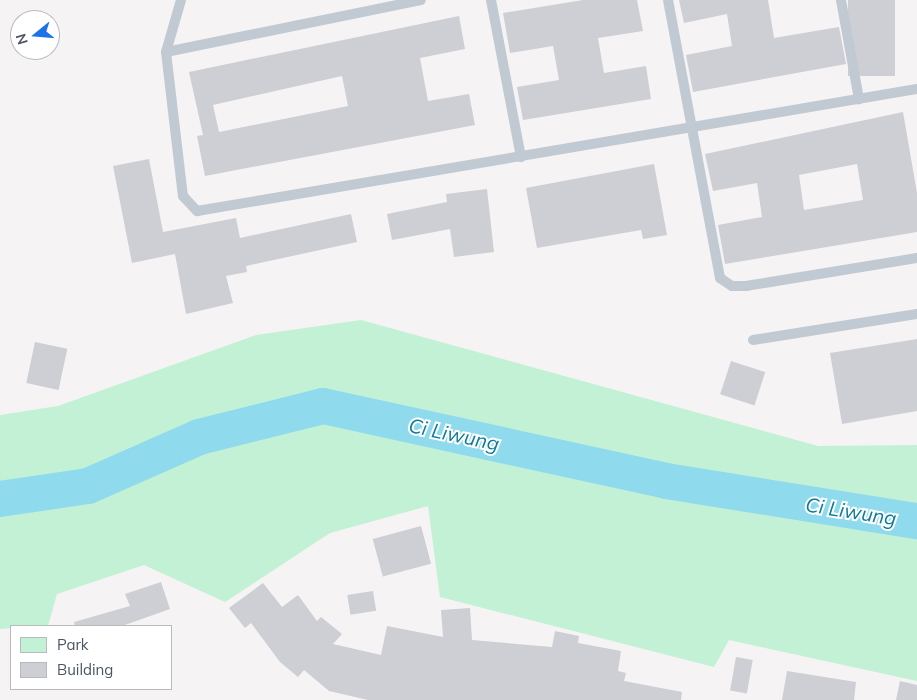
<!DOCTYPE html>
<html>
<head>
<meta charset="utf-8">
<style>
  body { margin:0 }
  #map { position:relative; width:917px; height:700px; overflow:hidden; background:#f5f3f3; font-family:Mulish,sans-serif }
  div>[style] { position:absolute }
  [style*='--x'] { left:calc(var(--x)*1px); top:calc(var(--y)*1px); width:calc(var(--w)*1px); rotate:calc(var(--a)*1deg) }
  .green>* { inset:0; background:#c3f1d5 }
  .river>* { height:36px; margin:-18px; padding:0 18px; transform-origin:18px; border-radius:18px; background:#90daee }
  .building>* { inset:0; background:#cdcfd5; transform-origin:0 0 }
  .lane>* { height:10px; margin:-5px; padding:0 5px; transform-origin:5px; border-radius:5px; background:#c1cad2 }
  span { translate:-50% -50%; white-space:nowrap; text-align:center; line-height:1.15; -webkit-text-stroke:4px #fff; paint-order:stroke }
  .water-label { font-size:20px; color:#0c7c9b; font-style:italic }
  .legend { position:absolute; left:10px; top:625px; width:162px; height:65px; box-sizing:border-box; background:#fff; border:1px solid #b7bbc0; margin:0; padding:6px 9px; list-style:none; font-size:15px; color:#4a5661 }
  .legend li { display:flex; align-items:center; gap:10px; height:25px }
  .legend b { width:25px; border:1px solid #b7bbc0 }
  .north { position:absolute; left:10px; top:10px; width:50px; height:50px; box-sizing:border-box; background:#fff; border:1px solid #b7bbc0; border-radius:50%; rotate:253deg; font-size:14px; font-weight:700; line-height:20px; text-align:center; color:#4a5661 }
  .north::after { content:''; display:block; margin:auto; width:18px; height:22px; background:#1a73e8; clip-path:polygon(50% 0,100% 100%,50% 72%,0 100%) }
</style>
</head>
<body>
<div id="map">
  <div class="green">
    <i style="clip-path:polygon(361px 320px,818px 446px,917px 445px,917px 681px,729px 640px,714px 667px,440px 597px,428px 506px,330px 533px,225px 602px,144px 565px,57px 594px,48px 626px,0 629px,0 415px,58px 406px,256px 335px)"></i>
  </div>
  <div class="river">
    <i style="--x:0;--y:499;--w:89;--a:-8.4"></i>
    <i style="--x:88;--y:486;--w:121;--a:-23.8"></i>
    <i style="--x:199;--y:437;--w:128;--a:-14"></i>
    <i style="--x:323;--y:406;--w:351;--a:12.3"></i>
    <i style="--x:666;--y:481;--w:254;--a:9.1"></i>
  </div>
  <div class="building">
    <i style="clip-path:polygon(583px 0,637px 0,643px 31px,598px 38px,604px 73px,646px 66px,651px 99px,523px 120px,517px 87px,559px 80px,553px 46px,510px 53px,503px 13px)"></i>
    <i style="clip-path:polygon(679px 0,768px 0,774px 38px,839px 27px,846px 64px,693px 92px,686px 55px,732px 46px,727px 14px,684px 23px)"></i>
    <i style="left:848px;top:0;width:47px;height:76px"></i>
    <i style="clip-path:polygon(evenodd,459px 16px,465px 49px,420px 58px,428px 101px,469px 94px,475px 125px,205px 176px,197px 136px,203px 135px,189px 72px,459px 16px,342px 76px,348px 106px,219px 132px,213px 105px,342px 76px)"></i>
    <i style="clip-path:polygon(evenodd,903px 112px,917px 193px,917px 232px,725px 264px,718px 225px,762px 217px,757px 183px,713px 191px,705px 154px,903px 112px,857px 164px,863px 200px,804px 210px,799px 175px,857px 164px)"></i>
    <i style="clip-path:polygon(149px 159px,163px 232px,236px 218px,240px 238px,351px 214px,357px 242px,246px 266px,247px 272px,226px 276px,233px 303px,186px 314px,175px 254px,132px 263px,113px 166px)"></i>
    <i style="clip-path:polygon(654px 164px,667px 235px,643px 239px,641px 230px,537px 248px,526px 188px)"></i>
    <i style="clip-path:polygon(487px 189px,494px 252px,454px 257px,450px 229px,392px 240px,387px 214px,447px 202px,446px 194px)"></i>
    <i style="clip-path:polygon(917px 339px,917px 411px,842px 424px,830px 353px)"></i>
    <i style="left:35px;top:342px;width:33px;height:42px;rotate:12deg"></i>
    <i style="left:731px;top:361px;width:36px;height:35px;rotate:18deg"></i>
    <i style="left:421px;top:526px;width:39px;height:50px;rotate:75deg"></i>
    <i style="clip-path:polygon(161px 582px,170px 609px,122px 626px,75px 626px,74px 622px,130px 606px,125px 594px)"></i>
    <i style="clip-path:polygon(263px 583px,282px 607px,298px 595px,317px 621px,321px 617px,342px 634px,333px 644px,381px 655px,387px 626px,443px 637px,441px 610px,470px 608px,472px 640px,552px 647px,555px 631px,579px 636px,578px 643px,621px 651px,618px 671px,626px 673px,624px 681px,682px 692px,681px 700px,368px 700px,329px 691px,304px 670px,298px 677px,280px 662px,251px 623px,245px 628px,229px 608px)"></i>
    <i style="left:373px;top:591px;width:20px;height:26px;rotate:81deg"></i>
    <i style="left:736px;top:657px;width:17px;height:34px;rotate:10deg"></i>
    <i style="clip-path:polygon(787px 671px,856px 682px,854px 700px,782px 700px)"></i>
    <i style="clip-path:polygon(900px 681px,917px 685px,917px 700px,896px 700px)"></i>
  </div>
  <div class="lane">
    <i style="--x:181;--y:0;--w:54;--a:106.1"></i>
    <i style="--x:166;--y:52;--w:145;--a:83.3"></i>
    <i style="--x:183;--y:196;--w:21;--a:47"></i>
    <i style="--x:197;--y:211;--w:730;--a:-9.62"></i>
    <i style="--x:491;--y:0;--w:160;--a:79.2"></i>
    <i style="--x:668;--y:0;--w:283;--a:79.4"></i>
    <i style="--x:720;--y:278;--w:14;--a:34"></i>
    <i style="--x:732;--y:286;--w:14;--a:0"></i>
    <i style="--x:746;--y:286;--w:173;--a:-9.3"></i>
    <i style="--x:841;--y:0;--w:101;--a:79.7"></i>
    <i style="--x:166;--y:52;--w:260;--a:-11.5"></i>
    <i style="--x:753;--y:340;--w:166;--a:-9"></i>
  </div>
  <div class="water-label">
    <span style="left:454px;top:434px;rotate:12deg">Ci Liwung</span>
    <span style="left:851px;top:511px;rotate:9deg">Ci Liwung</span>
  </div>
  <ul class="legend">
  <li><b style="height:14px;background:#c3f1d5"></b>Park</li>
  <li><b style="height:14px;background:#cdcfd5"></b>Building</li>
  </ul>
  <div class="north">N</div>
</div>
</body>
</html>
